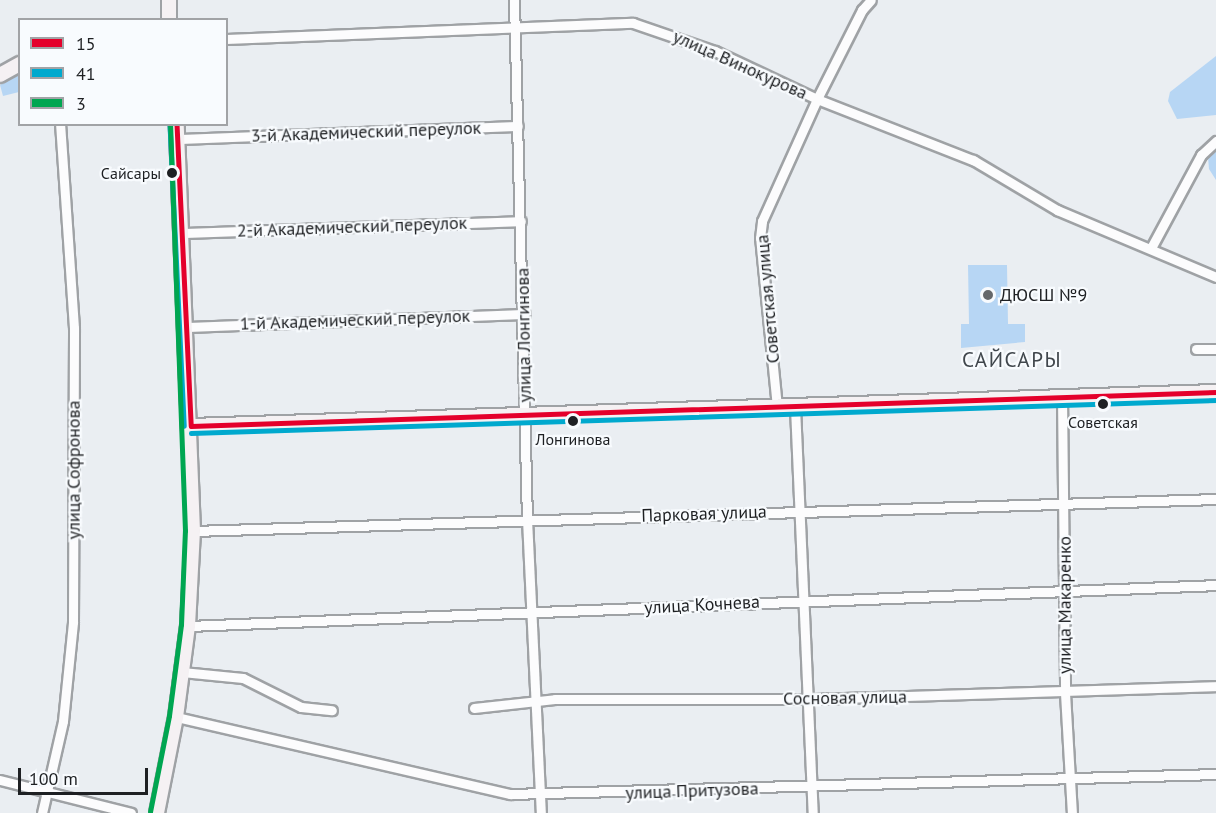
<!DOCTYPE html>
<html>
<head>
<meta charset="utf-8">
<style>
  body { margin:0 }
  #map { position:relative; width:1216px; height:813px; overflow:hidden; background:#eaeef2; font-family:"PT Sans",sans-serif }
  div>[style] { position:absolute }
  [style*='--x'] { left:calc(var(--x)*1px); top:calc(var(--y)*1px); width:calc(var(--w)*1px); rotate:calc(var(--a)*1deg) }
  .green>* { inset:0; background:#b7d6f4 }
  .roads { filter:drop-shadow(2px 0 #9fa2a5) drop-shadow(-2px 0 #9fa2a5) drop-shadow(0 2px #9fa2a5) drop-shadow(0 -2px #9fa2a5) }
  .street>* { height:9px; margin:-4.5px; padding:0 4.5px; transform-origin:4.5px; border-radius:4.5px; background:#fcfcfd }
  .secondary>* { height:14px; margin:-7px; padding:0 7px; transform-origin:7px; border-radius:7px; background:#f5f1f3 }
  .bus-1>* { height:4.5px; margin:-2.25px; padding:0 2.25px; transform-origin:2.25px; border-radius:2.25px; background:#e4002b }
  .bus-2>* { height:4.5px; margin:-2.25px; padding:0 2.25px; transform-origin:2.25px; border-radius:2.25px; background:#00a9ce }
  .bus-3>* { height:4.5px; margin:-2.25px; padding:0 2.25px; transform-origin:2.25px; border-radius:2.25px; background:#00a651 }
  .dots>* { width:16px; height:16px; translate:-50% -50%; box-sizing:border-box; border:3px solid #f8fbfe; border-radius:50% }
  span { translate:-50% -50%; white-space:nowrap; text-align:center; line-height:1.15; -webkit-text-stroke:4.5px #f8fbfe; paint-order:stroke }
  .bus-label { font-size:16px; color:#1e2023 }
  .right { translate:-100% -50%; text-align:right }
  .street-label { font-size:18px; color:#1e2023 }
  .poi-label { font-size:18px; color:#1e2023 }
  .left { translate:0 -50%; text-align:left }
  .quarter-label { font-size:21px; color:#41474d; letter-spacing:1.5px }
  .legend { position:absolute; left:18px; top:18px; width:210px; height:108px; box-sizing:border-box; background:#f8fbfe; border:2px solid #a1a3a6; margin:0; padding:8px 10px; list-style:none; font-size:18px; color:#1e2023 }
  .legend li { display:flex; align-items:center; gap:12px; height:30px }
  .legend b { width:30px; border:2px solid #a1a3a6 }
  .scale { position:absolute; left:18px; top:768px; width:130px; height:27px; box-sizing:border-box; border:3px solid #1e2023; border-top:0; padding-left:8px; font-size:18px; line-height:21px; white-space:nowrap; color:#1e2023; -webkit-text-stroke:4px #f8fbfe; paint-order:stroke }
</style>
</head>
<body>
<div id="map">
  <div class="green">
    <i style="clip-path:polygon(1216px 56px,1216px 115px,1177px 119px,1168px 101px,1170px 92px)"></i>
    <i style="clip-path:polygon(19px 73px,19px 92px,3px 96px,0 85px)"></i>
    <i style="clip-path:polygon(1216px 143px,1216px 180px,1209px 169px,1208px 157px)"></i>
    <i style="clip-path:polygon(968px 265px,1007px 265px,1008px 324px,1025px 324px,1025px 342px,961px 348px,961px 324px,969px 324px)"></i>
  </div>
  <div class="roads">
    <div class="street">
      <i style="--x:514;--y:0;--w:519;--a:88.57"></i>
      <i style="--x:527;--y:519;--w:294;--a:87.3"></i>
      <i style="--x:226;--y:39;--w:407;--a:-2.3"></i>
      <i style="--x:633;--y:23;--w:87;--a:18.9"></i>
      <i style="--x:715;--y:51;--w:113;--a:25.2"></i>
      <i style="--x:817;--y:99;--w:168;--a:21.4"></i>
      <i style="--x:973;--y:160;--w:98;--a:30.8"></i>
      <i style="--x:1057;--y:210;--w:173;--a:22.8"></i>
      <i style="--x:178;--y:139;--w:340;--a:-2.2"></i>
      <i style="--x:182;--y:233;--w:339;--a:-2"></i>
      <i style="--x:1151;--y:248;--w:106;--a:-61.7"></i>
      <i style="--x:1201;--y:155;--w:21;--a:-43"></i>
      <i style="--x:186;--y:327;--w:339;--a:-2.2"></i>
      <i style="--x:1196;--y:349;--w:20;--a:0"></i>
      <i style="--x:1062;--y:396;--w:297;--a:89.4"></i>
      <i style="--x:1065;--y:693;--w:120;--a:86.7"></i>
      <i style="--x:777;--y:407;--w:170;--a:-95.7"></i>
      <i style="--x:760;--y:238;--w:17;--a:-83"></i>
      <i style="--x:762;--y:221;--w:134;--a:-65.7"></i>
      <i style="--x:817;--y:99;--w:100;--a:-63.2"></i>
      <i style="--x:862;--y:10;--w:13;--a:-48"></i>
      <i style="--x:795;--y:407;--w:406;--a:87.5"></i>
      <i style="--x:193;--y:531;--w:1024;--a:-1.79"></i>
      <i style="--x:188;--y:626;--w:1029;--a:-2.28"></i>
      <i style="--x:182;--y:672;--w:61;--a:5.6"></i>
      <i style="--x:243;--y:678;--w:65;--a:26.6"></i>
      <i style="--x:301;--y:707;--w:31;--a:6"></i>
      <i style="--x:474;--y:708;--w:81;--a:-6.3"></i>
      <i style="--x:555;--y:699;--w:254;--a:0"></i>
      <i style="--x:809;--y:699;--w:407;--a:-1.8"></i>
      <i style="--x:176;--y:717;--w:343;--a:13"></i>
      <i style="--x:510;--y:794;--w:706;--a:-1.62"></i>
      <i style="--x:0;--y:780;--w:135;--a:14.1"></i>
      <i style="--x:42;--y:813;--w:94;--a:-77.1"></i>
      <i style="--x:63;--y:721;--w:100;--a:-84.2"></i>
      <i style="--x:73;--y:622;--w:294;--a:-89.8"></i>
      <i style="--x:74;--y:328;--w:204;--a:-93.9"></i>
    </div>
    <div class="secondary">
      <i style="--x:169;--y:0;--w:20;--a:90"></i>
      <i style="--x:0;--y:75;--w:23;--a:-29"></i>
      <i style="--x:191;--y:426;--w:1026;--a:-1.9"></i>
      <i style="--x:157;--y:813;--w:98;--a:-78.8"></i>
      <i style="--x:176;--y:717;--w:92;--a:-82.5"></i>
      <i style="--x:188;--y:626;--w:95;--a:-87"></i>
      <i style="--x:193;--y:531;--w:407;--a:-92.3"></i>
    </div>
  </div>
  <div class="bus-1">
    <i style="--x:177;--y:124;--w:302;--a:87.3"></i>
    <i style="--x:191;--y:426;--w:1026;--a:-1.9"></i>
  </div>
  <div class="bus-2">
    <i style="--x:170;--y:124;--w:302;--a:87.3"></i>
    <i style="--x:191;--y:433;--w:1026;--a:-1.84"></i>
  </div>
  <div class="bus-3">
    <i style="--x:150;--y:812;--w:98;--a:-78.8"></i>
    <i style="--x:169;--y:716;--w:92;--a:-82.5"></i>
    <i style="--x:181;--y:625;--w:94;--a:-87.6"></i>
    <i style="--x:185;--y:531;--w:407;--a:-92.1"></i>
  </div>
  <div class="dots">
    <i style="left:172px;top:173px;background:#1e2023"></i>
    <i style="left:988px;top:295px;background:#65686b"></i>
    <i style="left:1103px;top:404px;background:#1e2023"></i>
    <i style="left:573px;top:421px;background:#1e2023"></i>
  </div>
  <div class="bus-label">
    <span class="right" style="left:161px;top:173px">Сайсары</span>
    <span style="left:1103px;top:422px">Советская</span>
    <span style="left:573px;top:439px">Лонгинова</span>
  </div>
  <div class="street-label">
    <span style="left:740px;top:65px;rotate:24deg">улица Винокурова</span>
    <span style="left:366px;top:132px;rotate:-2deg">3-й Академический переулок</span>
    <span style="left:352px;top:227px;rotate:-2deg">2-й Академический переулок</span>
    <span style="left:768px;top:299px;rotate:-95deg">Советская улица</span>
    <span style="left:355px;top:320px;rotate:-2deg">1-й Академический переулок</span>
    <span style="left:524px;top:335px;rotate:-91deg">улица Лонгинова</span>
    <span style="left:74px;top:470px;rotate:-90deg">улица Софронова</span>
    <span style="left:704px;top:514px;rotate:-2deg">Парковая улица</span>
    <span style="left:702px;top:605px;rotate:-3deg">улица Кочнева</span>
    <span style="left:1065px;top:605px;rotate:-90deg">улица Макаренко</span>
    <span style="left:845px;top:698px;rotate:-1deg">Сосновая улица</span>
    <span style="left:692px;top:791px;rotate:-2deg">улица Притузова</span>
  </div>
  <div class="poi-label">
    <span class="left" style="left:1000px;top:295px">ДЮСШ №9</span>
  </div>
  <div class="quarter-label">
    <span style="left:1012px;top:360px">САЙСАРЫ</span>
  </div>
  <ul class="legend">
  <li><b style="height:8px;background:#e4002b"></b>15</li>
  <li><b style="height:8px;background:#00a9ce"></b>41</li>
  <li><b style="height:8px;background:#00a651"></b>3</li>
  </ul>
  <div class="scale">100 m</div>
</div>
</body>
</html>
